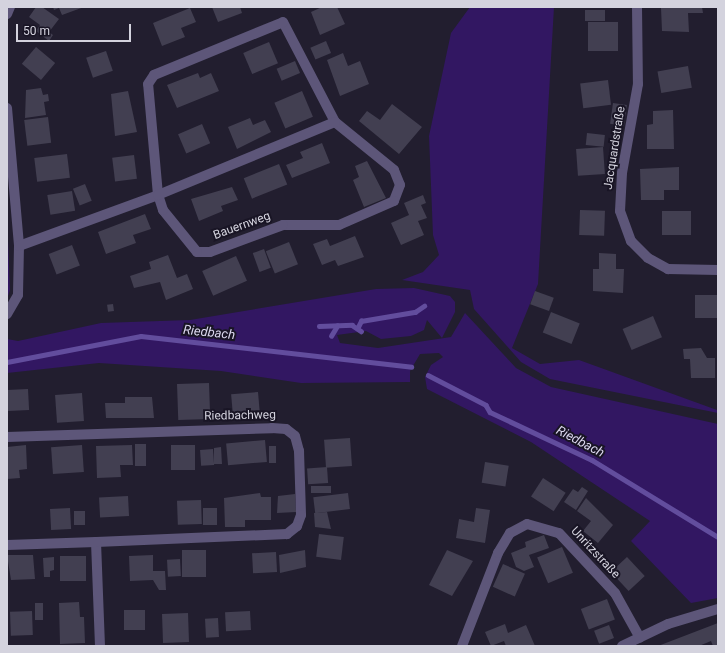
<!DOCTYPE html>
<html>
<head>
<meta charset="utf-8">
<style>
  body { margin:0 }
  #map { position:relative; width:725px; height:653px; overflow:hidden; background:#221e2f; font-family:Roboto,sans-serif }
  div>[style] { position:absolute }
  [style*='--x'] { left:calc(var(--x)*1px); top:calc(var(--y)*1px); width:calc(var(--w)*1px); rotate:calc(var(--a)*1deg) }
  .green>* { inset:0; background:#321762 }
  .stream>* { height:4.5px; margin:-2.25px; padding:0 2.25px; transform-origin:2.25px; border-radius:2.25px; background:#624d9d }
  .building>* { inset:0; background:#423f51; transform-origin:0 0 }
  .street>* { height:10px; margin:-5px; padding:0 5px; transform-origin:5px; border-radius:5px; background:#5d5679 }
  span { translate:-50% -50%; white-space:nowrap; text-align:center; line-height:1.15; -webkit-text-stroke:4px #191525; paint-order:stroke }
  .street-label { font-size:12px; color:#d4d3de }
  .water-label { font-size:13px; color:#dbd7ee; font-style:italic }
  .frame { position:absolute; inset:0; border:8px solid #d4d3de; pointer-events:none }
  .scale { position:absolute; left:16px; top:24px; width:115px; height:18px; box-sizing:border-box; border:2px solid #d4d3de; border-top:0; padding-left:5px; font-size:12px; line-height:14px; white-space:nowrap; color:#d4d3de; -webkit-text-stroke:3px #191525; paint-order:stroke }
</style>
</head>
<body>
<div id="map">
  <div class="green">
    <i style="clip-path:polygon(470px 7px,554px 7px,538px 284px,512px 348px,540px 364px,579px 360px,717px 410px,718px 413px,550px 379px,521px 362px,474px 309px,470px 290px,402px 280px,423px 272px,439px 255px,433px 235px,429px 136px,451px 33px)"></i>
    <i style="clip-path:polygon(7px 215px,10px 290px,7px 299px)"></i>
    <i style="clip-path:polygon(414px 288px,450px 296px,455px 302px,455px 312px,442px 338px,427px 320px,424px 330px,411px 336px,381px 339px,366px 331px,337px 335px,340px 343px,378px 348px,451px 337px,465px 313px,516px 368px,551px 387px,718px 424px,718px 598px,691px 603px,631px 541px,650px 521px,531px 442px,427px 389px,425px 377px,431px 365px,443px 357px,439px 353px,420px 354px,410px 371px,410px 382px,301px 383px,221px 371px,99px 363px,7px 373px,7px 339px,18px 341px,101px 323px,190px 320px,376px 289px)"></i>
  </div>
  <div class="stream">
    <i style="--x:319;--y:326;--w:33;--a:-2"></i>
    <i style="--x:352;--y:325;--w:11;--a:34"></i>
    <i style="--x:358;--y:327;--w:7;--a:-63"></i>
    <i style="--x:361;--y:321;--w:55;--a:-9.5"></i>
    <i style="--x:415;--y:312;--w:11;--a:-34"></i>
    <i style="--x:331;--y:336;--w:12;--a:-59"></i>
    <i style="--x:7;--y:362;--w:136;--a:-11"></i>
    <i style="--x:141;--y:336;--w:272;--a:6.5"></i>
    <i style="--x:428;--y:375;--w:65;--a:27.3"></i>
    <i style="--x:486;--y:405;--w:8;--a:60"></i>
    <i style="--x:490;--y:412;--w:113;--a:25.2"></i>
    <i style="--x:592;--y:460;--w:148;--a:31.4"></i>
  </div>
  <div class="building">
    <i style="clip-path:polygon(36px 7px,42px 7px,59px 19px,49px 32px,53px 35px,49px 41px,36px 31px,40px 25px,29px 17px)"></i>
    <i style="clip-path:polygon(53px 7px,84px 7px,62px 15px,59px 8px,54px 10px)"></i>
    <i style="clip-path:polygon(212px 7px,240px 7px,242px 13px,218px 22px)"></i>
    <i style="clip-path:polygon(322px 7px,337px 7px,345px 24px,320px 35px,311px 12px)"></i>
    <i style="clip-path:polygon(702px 7px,703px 13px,688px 13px,689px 32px,662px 31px,661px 8px)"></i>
    <i style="clip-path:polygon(190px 8px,196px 22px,181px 28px,185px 37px,162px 46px,153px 23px)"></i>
    <i style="left:585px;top:10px;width:20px;height:11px"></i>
    <i style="left:588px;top:22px;width:30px;height:29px"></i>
    <i style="left:326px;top:41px;width:13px;height:17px;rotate:67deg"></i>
    <i style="left:269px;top:42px;width:23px;height:28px;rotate:67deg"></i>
    <i style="left:36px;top:47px;width:25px;height:22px;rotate:40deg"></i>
    <i style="left:106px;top:51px;width:21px;height:21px;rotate:71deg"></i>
    <i style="clip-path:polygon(343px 53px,348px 66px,360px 61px,369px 84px,340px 96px,327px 60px)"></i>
    <i style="left:295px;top:61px;width:13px;height:20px;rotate:67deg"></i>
    <i style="left:688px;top:66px;width:22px;height:31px;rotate:80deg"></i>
    <i style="clip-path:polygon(198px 73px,200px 78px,211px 73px,219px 91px,177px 108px,167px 85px)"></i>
    <i style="left:608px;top:80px;width:25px;height:28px;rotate:83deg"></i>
    <i style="clip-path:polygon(41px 88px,43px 95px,48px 94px,49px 101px,44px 102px,46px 115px,25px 118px,26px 90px)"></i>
    <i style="clip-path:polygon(128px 91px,137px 132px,115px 136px,111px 94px)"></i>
    <i style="left:302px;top:91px;width:28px;height:30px;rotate:67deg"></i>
    <i style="left:613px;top:103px;width:14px;height:21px;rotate:8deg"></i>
    <i style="clip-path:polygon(392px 104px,422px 127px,399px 154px,359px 121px,367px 111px,380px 120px)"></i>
    <i style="clip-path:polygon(673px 110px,674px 149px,647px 149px,647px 125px,653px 124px,653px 111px)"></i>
    <i style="left:48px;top:117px;width:26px;height:24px;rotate:83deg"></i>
    <i style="clip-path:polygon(250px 118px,253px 125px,265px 120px,271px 132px,237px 149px,228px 127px)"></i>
    <i style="left:202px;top:124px;width:21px;height:26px;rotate:67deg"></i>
    <i style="left:587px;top:133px;width:18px;height:12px;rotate:6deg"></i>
    <i style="clip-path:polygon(322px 143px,330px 163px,292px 178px,286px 165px,303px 158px,300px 152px)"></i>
    <i style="left:603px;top:147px;width:27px;height:27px;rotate:86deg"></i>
    <i style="left:67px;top:154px;width:24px;height:33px;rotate:83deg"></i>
    <i style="left:134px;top:155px;width:24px;height:22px;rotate:83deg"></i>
    <i style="clip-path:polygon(367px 161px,386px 198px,364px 207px,353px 180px,359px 177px,355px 166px)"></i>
    <i style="left:279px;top:164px;width:22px;height:38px;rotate:68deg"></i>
    <i style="clip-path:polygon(679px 167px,679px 190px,664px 190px,664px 200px,641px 200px,640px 169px)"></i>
    <i style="left:85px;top:184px;width:18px;height:13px;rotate:68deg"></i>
    <i style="clip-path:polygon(232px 187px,238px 200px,221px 206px,223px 211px,199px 221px,191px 199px)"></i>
    <i style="left:72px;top:191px;width:20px;height:25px;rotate:81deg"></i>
    <i style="clip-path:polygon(423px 195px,426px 203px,421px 205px,427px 218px,418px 221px,424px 235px,401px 245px,391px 223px,409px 215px,404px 203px)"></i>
    <i style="left:580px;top:210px;width:25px;height:25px;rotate:2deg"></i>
    <i style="left:691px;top:211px;width:24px;height:29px;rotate:90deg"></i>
    <i style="clip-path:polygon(145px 214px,151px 229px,133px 235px,136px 243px,106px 254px,98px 232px)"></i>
    <i style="clip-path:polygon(355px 236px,364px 257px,338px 266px,335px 260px,322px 265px,313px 244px,327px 239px,330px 246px)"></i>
    <i style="left:289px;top:242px;width:24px;height:25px;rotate:68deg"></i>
    <i style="left:72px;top:245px;width:22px;height:25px;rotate:69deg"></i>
    <i style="left:264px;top:249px;width:20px;height:12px;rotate:70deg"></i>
    <i style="clip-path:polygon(599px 253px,616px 254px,616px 269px,624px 269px,623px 293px,593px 291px,593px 269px,599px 269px)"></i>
    <i style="clip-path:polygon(168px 255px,177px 278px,187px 274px,193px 289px,166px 300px,160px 282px,134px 288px,130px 276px,151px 269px,149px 262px)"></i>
    <i style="left:236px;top:256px;width:27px;height:37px;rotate:66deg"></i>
    <i style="left:535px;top:291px;width:20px;height:14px;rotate:20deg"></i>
    <i style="left:695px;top:295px;width:23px;height:23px"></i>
    <i style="left:113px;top:304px;width:7px;height:6px;rotate:82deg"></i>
    <i style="left:551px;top:312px;width:31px;height:22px;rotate:22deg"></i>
    <i style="left:653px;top:316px;width:23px;height:33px;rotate:67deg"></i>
    <i style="clip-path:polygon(701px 348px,707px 358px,715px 358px,715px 378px,691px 378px,690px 359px,684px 359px,683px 349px)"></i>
    <i style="left:209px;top:383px;width:36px;height:32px;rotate:88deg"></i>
    <i style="left:28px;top:389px;width:21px;height:21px;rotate:87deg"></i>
    <i style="left:258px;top:392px;width:25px;height:27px;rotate:85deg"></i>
    <i style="left:82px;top:393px;width:28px;height:27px;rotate:86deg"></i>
    <i style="clip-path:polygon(125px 397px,152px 397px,154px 418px,106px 418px,105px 403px,125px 403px)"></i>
    <i style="left:350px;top:438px;width:28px;height:26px;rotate:86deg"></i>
    <i style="left:265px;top:440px;width:22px;height:39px;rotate:85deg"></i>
    <i style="left:135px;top:444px;width:11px;height:22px"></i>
    <i style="clip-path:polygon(26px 445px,27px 469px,19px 470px,20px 478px,7px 479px,7px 447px)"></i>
    <i style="left:82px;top:445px;width:27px;height:31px;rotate:86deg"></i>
    <i style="clip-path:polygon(132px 445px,133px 465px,120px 465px,121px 477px,97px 478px,96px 446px)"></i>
    <i style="left:171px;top:445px;width:24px;height:25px"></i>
    <i style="left:269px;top:446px;width:7px;height:17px"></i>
    <i style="clip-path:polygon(221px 447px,222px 464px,214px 464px,214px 448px)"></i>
    <i style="left:213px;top:449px;width:16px;height:13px;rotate:86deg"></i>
    <i style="left:485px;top:462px;width:24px;height:21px;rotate:9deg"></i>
    <i style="left:327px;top:467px;width:16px;height:20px;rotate:86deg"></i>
    <i style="left:543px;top:478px;width:27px;height:22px;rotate:33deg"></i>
    <i style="left:331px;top:486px;width:7px;height:20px;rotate:90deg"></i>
    <i style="clip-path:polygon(582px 487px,588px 491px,576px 510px,564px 502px,573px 489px,578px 492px)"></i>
    <i style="clip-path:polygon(260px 493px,261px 497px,271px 497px,271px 520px,245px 520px,245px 527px,225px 527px,224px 498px)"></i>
    <i style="left:348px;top:493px;width:16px;height:35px;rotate:83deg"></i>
    <i style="clip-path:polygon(295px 494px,296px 512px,277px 513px,278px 496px)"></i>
    <i style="left:128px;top:496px;width:20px;height:29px;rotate:87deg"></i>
    <i style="clip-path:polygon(586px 498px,613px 525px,598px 543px,583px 531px,591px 521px,577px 511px)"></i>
    <i style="left:201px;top:500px;width:24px;height:24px;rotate:88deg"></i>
    <i style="left:70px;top:508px;width:21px;height:20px;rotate:87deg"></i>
    <i style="left:203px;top:508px;width:14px;height:17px"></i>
    <i style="clip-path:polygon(476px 508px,490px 510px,485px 543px,456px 538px,459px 519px,474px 522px)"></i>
    <i style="left:74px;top:511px;width:11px;height:14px"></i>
    <i style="clip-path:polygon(327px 512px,331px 529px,315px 527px,314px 513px)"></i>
    <i style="left:319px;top:534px;width:25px;height:23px;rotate:7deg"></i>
    <i style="clip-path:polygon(544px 535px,549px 548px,529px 555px,534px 567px,524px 571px,516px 567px,511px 553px,526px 547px,525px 542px)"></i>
    <i style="left:562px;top:547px;width:28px;height:27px;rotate:67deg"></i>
    <i style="left:182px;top:550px;width:24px;height:27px"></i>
    <i style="clip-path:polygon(305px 550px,306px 567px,280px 573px,279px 555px)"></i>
    <i style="clip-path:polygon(447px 550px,473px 561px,452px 596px,429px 585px)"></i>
    <i style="left:276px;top:552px;width:20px;height:24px;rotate:87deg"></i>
    <i style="clip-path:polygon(7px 555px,33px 555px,35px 579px,11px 580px)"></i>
    <i style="clip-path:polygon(153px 555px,153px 571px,165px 571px,166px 590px,159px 590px,153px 580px,130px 581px,129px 556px)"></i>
    <i style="left:60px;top:556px;width:26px;height:25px"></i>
    <i style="clip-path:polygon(54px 557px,54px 570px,50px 571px,50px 577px,44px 577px,43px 558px)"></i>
    <i style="left:627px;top:557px;width:26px;height:22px;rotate:47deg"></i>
    <i style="left:180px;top:559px;width:17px;height:13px;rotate:87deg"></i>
    <i style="left:503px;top:564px;width:24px;height:25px;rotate:24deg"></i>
    <i style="left:607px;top:599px;width:22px;height:28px;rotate:69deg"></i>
    <i style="clip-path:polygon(79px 602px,80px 617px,84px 617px,85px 643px,60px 644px,59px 603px)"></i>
    <i style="left:35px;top:603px;width:8px;height:17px"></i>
    <i style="left:124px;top:610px;width:21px;height:20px"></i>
    <i style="left:32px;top:611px;width:24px;height:22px;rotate:88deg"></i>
    <i style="left:250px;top:611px;width:19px;height:25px;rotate:87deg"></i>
    <i style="left:188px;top:613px;width:29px;height:26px;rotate:88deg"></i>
    <i style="left:218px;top:618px;width:19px;height:13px;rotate:87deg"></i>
    <i style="clip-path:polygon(718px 623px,718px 646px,713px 646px,711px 641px,699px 646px,658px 646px)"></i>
    <i style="clip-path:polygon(505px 624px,508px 633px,526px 625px,535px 646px,506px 646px,504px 641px,491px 646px,485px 632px)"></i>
    <i style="left:609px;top:625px;width:14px;height:16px;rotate:69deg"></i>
  </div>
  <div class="street">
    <i style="--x:637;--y:7;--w:77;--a:89.3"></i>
    <i style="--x:638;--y:84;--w:90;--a:100.2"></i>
    <i style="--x:622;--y:173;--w:38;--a:93"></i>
    <i style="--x:620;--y:211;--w:32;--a:70"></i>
    <i style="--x:631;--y:241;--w:24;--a:45"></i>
    <i style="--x:648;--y:258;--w:23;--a:29"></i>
    <i style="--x:668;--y:269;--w:50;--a:1.1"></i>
    <i style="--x:7;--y:14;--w:8;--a:-67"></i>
    <i style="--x:283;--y:22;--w:113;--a:62.5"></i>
    <i style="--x:335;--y:122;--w:76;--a:39.1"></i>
    <i style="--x:394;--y:170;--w:16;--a:68"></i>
    <i style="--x:400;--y:185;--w:17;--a:111"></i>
    <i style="--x:394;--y:201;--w:60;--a:156.4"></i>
    <i style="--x:339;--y:225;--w:56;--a:180"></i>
    <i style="--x:283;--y:225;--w:78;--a:159.7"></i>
    <i style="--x:210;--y:252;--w:13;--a:180"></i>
    <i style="--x:197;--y:252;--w:54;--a:-129"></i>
    <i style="--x:163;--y:210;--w:16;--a:-108"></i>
    <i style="--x:158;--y:195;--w:111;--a:-95.1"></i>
    <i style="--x:148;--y:84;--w:11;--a:-56"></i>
    <i style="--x:154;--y:75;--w:139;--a:-22.3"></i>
    <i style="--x:7;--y:108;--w:139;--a:85"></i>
    <i style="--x:19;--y:246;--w:49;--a:91.2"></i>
    <i style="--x:18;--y:295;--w:22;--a:120"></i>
    <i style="--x:19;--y:246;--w:148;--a:-20.1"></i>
    <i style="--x:158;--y:195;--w:191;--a:-22.4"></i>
    <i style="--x:7;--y:437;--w:265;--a:-1.9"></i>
    <i style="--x:272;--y:428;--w:14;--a:4"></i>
    <i style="--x:286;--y:429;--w:11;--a:38"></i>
    <i style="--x:295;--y:436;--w:16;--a:75"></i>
    <i style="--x:299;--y:451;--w:64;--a:88.2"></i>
    <i style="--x:301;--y:515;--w:12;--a:110"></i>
    <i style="--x:297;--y:526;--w:13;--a:141"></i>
    <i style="--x:287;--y:534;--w:191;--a:177.6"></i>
    <i style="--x:96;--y:542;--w:104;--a:87.8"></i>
    <i style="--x:7;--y:545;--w:89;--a:-1.9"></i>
    <i style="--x:462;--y:646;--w:100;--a:-68.8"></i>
    <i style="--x:498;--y:553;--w:23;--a:-59"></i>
    <i style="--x:510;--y:533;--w:19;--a:-28"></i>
    <i style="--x:527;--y:524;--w:33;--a:16"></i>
    <i style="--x:559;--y:533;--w:82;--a:47"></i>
    <i style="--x:615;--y:593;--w:51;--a:60.9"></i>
    <i style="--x:622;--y:646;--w:51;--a:-25.6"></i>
    <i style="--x:668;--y:624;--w:52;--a:-16.7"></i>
  </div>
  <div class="street-label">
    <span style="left:615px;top:148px;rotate:-81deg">Jacquardstraße</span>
    <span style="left:242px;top:226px;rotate:-20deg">Bauernweg</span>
    <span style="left:240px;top:416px;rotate:-1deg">Riedbachweg</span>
    <span style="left:595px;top:553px;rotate:47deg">Unritzstraße</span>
  </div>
  <div class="water-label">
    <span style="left:209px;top:333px;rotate:6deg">Riedbach</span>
    <span style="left:580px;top:442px;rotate:28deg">Riedbach</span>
  </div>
  <div class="frame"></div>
  <div class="scale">50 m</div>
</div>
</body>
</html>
